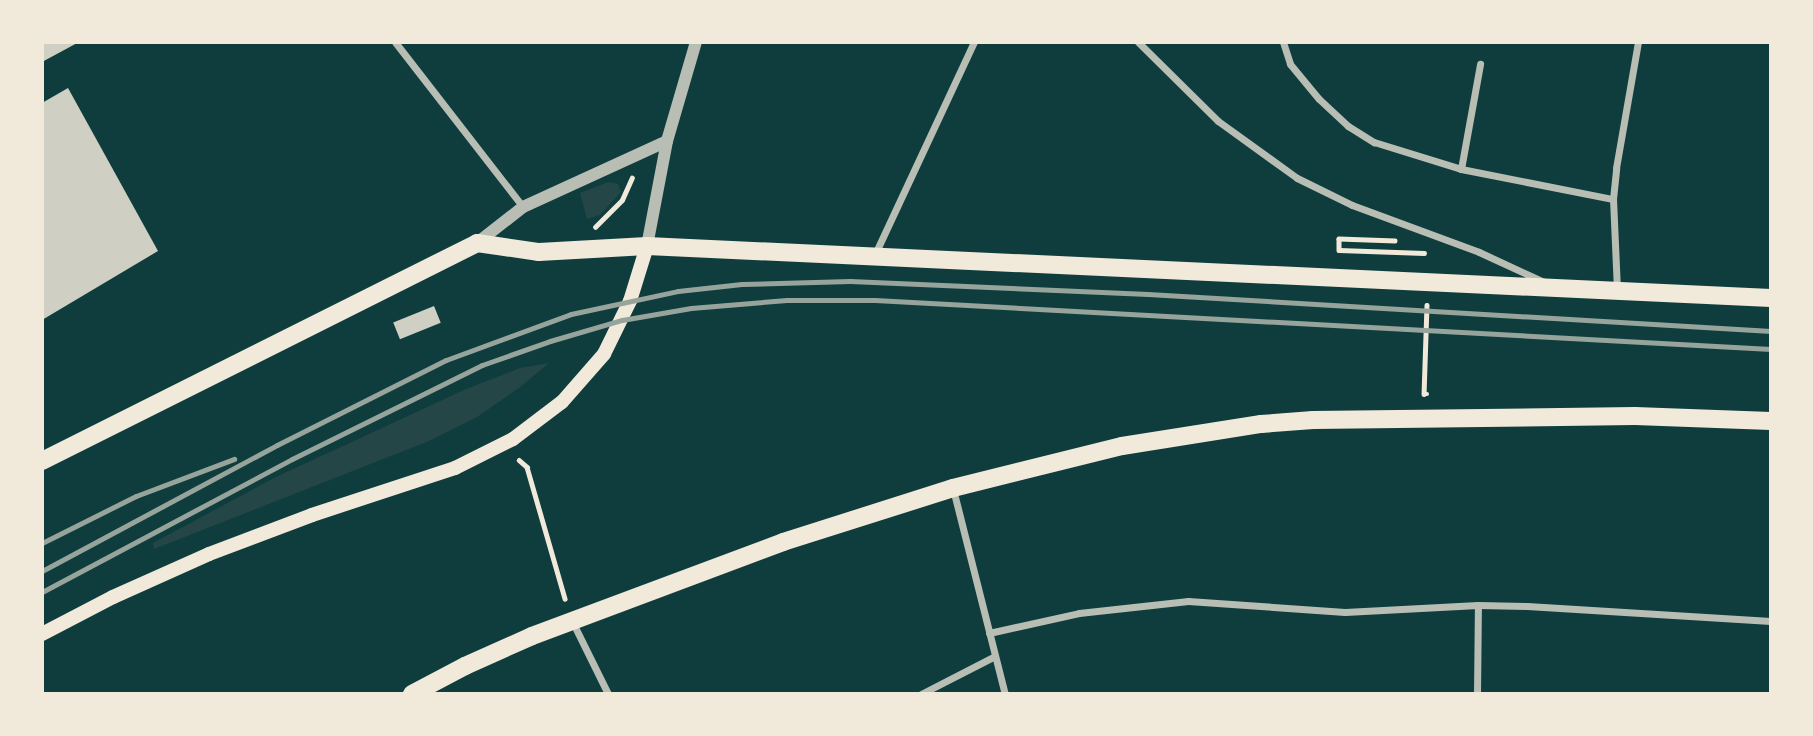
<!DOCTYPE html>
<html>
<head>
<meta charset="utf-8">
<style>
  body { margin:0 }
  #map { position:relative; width:1813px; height:736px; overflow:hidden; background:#0f3d3e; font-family:Bitter,serif }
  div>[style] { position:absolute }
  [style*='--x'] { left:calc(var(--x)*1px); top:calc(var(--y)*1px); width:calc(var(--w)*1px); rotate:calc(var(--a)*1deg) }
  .green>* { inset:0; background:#244646 }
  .building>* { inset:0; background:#cfcfc3; transform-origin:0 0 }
  .path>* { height:4.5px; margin:-2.25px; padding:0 2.25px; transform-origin:2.25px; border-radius:2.25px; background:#f1e9da }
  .minor>* { height:7px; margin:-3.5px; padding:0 3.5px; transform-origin:3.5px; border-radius:3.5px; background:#b8beb3 }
  .tertiary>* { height:12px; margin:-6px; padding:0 6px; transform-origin:6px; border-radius:6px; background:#b8beb3 }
  .secondary>* { height:14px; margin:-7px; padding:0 7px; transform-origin:7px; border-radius:7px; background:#f1e9da }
  .primary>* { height:18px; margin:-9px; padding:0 9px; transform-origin:9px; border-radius:9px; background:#f1e9da }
  .rail>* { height:5px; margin:-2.5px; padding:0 2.5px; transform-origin:2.5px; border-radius:2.5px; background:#97a49c }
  span { translate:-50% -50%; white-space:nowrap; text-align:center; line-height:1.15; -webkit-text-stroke:7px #f1e9da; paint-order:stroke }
  .frame { position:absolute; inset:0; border:44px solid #f1e9da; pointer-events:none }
</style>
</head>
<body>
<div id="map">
  <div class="green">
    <i style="clip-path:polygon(608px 182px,618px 184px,621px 192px,600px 215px,587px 219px,580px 193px)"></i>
    <i style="clip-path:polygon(549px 363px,519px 388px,477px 417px,429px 441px,154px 549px,153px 543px,276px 477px,464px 390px,520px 368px)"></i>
  </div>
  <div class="building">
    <i style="clip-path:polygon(42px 42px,79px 42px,42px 62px)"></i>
    <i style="clip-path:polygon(68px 88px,158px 251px,42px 320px,42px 103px)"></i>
    <i style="left:434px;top:306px;width:18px;height:44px;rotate:68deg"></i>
  </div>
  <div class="path">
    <i style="--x:595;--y:227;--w:38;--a:-45"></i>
    <i style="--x:622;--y:200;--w:24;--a:-66"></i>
    <i style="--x:1395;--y:241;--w:56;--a:-178"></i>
    <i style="--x:1339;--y:239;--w:11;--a:90"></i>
    <i style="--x:1339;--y:250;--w:85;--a:2"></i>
    <i style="--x:1427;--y:305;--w:89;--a:91.9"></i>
    <i style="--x:1424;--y:394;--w:3;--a:0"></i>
    <i style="--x:519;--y:460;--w:11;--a:41"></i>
    <i style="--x:527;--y:467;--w:137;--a:73.9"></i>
  </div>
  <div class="minor">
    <i style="--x:395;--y:42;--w:209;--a:52.2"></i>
    <i style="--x:1138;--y:42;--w:112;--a:44.6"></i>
    <i style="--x:1218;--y:121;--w:97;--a:35.8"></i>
    <i style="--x:1297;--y:178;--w:61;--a:26.1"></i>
    <i style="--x:1352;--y:205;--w:135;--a:20.3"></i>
    <i style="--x:1479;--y:252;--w:72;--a:24.8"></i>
    <i style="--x:1283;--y:42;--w:23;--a:72"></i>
    <i style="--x:1290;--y:64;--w:45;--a:50.4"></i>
    <i style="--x:1319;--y:99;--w:40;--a:43"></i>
    <i style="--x:1348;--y:126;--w:31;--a:32"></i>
    <i style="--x:1374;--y:142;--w:91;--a:17.2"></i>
    <i style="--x:1461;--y:169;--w:155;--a:11.2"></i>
    <i style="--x:1461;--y:169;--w:107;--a:-79.7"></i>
    <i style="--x:875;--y:254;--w:234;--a:-65"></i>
    <i style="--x:1617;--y:290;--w:91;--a:-92.5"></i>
    <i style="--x:1613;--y:199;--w:31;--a:-84"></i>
    <i style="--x:1616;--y:168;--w:128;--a:-80.1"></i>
    <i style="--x:953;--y:489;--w:211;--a:75.8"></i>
    <i style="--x:572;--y:621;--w:81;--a:63.7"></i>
    <i style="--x:989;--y:633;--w:92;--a:-12.5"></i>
    <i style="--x:1079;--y:613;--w:110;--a:-6.3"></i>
    <i style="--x:1188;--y:601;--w:157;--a:4"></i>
    <i style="--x:1345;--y:612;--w:133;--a:-3"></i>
    <i style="--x:1478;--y:605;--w:49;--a:1.2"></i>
    <i style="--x:1527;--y:606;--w:244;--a:3.5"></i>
    <i style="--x:921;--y:694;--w:83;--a:-27.2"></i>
    <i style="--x:1477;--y:694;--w:89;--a:-89.4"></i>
  </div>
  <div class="tertiary">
    <i style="--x:477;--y:243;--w:58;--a:-38"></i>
    <i style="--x:523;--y:207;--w:158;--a:-24.6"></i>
    <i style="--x:647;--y:246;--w:107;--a:-79.2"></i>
    <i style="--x:667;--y:141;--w:103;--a:-73.7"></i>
  </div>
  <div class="secondary">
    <i style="--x:42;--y:634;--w:80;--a:-27.5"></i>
    <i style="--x:113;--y:597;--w:105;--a:-24.1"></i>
    <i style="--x:209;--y:554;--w:110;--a:-20.7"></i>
    <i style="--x:312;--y:515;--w:151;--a:-18.2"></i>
    <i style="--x:455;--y:468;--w:65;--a:-26.6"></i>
    <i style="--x:513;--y:439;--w:61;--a:-37.1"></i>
    <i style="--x:562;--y:402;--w:64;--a:-48.8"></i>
    <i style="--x:604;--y:354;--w:59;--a:-63.9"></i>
    <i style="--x:630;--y:301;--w:58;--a:-72.8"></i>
  </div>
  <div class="primary">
    <i style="--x:42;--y:461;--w:487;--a:-26.6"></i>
    <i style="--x:477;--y:243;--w:63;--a:8.3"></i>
    <i style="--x:539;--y:252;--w:108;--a:-3.2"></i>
    <i style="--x:647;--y:246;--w:1125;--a:2.65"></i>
    <i style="--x:412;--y:694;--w:60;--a:-27.8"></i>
    <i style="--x:465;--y:666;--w:73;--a:-24.1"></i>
    <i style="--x:532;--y:636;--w:268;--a:-20.5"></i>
    <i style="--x:783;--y:542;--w:178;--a:-17.6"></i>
    <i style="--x:953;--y:488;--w:174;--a:-14"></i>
    <i style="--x:1122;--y:446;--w:141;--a:-9"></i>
    <i style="--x:1261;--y:424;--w:52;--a:-4.4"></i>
    <i style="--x:1313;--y:420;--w:322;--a:-0.7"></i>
    <i style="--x:1635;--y:416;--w:136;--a:2.1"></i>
  </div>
  <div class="rail">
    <i style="--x:42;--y:543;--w:105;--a:-26.6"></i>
    <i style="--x:136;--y:496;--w:105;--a:-20.7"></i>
    <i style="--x:42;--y:571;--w:267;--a:-28.2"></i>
    <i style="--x:277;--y:445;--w:189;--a:-26.7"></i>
    <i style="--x:446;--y:360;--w:133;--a:-20.2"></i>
    <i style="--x:571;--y:314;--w:109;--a:-12.1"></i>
    <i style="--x:678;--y:291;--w:64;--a:-6.2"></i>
    <i style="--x:742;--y:284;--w:108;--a:-1.6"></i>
    <i style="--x:850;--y:281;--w:298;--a:2.5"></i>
    <i style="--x:1148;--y:294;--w:624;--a:3.4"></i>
    <i style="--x:42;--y:592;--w:283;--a:-28"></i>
    <i style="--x:292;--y:459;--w:212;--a:-26.3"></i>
    <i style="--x:482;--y:365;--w:72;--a:-19.4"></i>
    <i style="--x:550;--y:341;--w:75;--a:-16.3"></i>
    <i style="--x:622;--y:320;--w:70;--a:-9.9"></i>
    <i style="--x:691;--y:308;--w:96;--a:-4.8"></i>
    <i style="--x:787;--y:300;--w:88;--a:0"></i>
    <i style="--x:875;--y:300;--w:897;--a:3.13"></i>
  </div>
  <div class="frame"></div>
</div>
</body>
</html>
